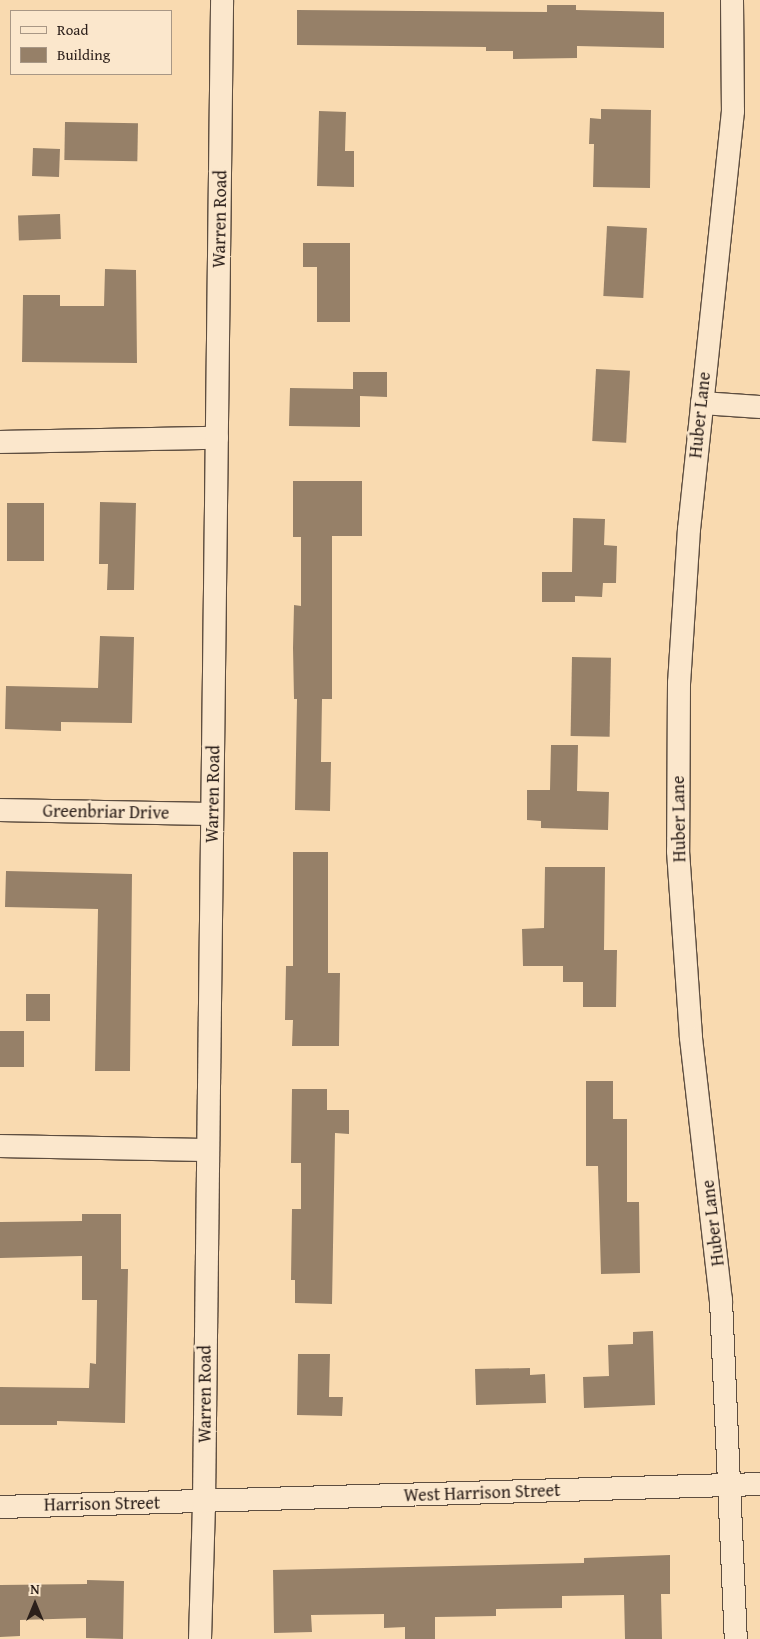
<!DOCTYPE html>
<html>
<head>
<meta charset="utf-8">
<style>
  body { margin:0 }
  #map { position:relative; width:760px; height:1639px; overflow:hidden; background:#f9dab0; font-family:"Gentium Book Plus",serif }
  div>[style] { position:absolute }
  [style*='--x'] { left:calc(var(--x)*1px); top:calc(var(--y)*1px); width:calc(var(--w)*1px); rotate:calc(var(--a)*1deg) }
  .building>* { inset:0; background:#968068; transform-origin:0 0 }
  .roads { filter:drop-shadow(1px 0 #5e4e40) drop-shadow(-1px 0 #5e4e40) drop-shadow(0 1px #5e4e40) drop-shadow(0 -1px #5e4e40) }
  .minor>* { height:22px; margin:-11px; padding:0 11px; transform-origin:11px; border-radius:11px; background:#fbe7cc }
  span { translate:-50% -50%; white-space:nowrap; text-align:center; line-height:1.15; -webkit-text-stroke:5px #fbe7cc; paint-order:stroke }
  .street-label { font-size:18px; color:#2b1f1a }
  .legend { position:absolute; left:10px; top:10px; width:162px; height:65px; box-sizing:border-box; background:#fbe7cc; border:1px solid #a89785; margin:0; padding:6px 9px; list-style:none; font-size:15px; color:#2b1f1a }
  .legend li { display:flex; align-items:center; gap:10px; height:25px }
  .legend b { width:25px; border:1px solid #a89785 }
  .north { position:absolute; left:10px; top:1579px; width:50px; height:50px; -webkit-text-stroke:4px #fbe7cc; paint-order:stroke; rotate:0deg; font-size:14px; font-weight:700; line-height:20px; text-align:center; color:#2b1f1a }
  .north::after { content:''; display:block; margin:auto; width:18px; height:22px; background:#2b1f1a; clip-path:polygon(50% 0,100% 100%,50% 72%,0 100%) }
</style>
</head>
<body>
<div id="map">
  <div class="building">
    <i style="clip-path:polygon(547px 5px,576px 5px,576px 10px,664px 12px,664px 48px,577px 46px,577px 58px,513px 59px,513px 51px,486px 51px,486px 47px,297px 45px,297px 10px,547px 12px)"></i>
    <i style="clip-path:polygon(601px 109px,651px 110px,650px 188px,593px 187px,594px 144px,589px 144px,590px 118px,601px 119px)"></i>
    <i style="clip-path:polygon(319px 111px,346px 112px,345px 151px,354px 151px,354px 187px,317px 186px)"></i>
    <i style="left:65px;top:122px;width:73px;height:38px;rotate:1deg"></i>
    <i style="left:33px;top:148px;width:27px;height:28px;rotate:2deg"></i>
    <i style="left:60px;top:214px;width:25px;height:42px;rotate:88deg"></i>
    <i style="left:607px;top:226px;width:40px;height:70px;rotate:3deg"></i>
    <i style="clip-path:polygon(303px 243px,350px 243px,350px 322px,317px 322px,317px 267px,303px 267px)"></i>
    <i style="clip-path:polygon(105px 269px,136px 270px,137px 363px,22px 362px,23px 295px,60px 295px,60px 306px,104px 306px)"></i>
    <i style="left:596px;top:369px;width:34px;height:72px;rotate:3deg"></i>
    <i style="clip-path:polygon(353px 372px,387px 372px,387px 397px,360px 396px,360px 427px,289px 426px,290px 388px,353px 389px)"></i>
    <i style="clip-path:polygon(293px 481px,362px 481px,362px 536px,332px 536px,332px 699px,322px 699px,321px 762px,331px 762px,330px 811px,295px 810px,297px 699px,294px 699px,293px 648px,294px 605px,301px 606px,301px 537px,293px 537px)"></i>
    <i style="clip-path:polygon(100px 502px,136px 503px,134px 590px,107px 590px,108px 564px,99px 564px)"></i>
    <i style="left:7px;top:503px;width:37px;height:58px"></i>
    <i style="clip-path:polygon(573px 518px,605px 519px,604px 545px,617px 546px,616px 583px,603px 583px,602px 597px,575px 596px,575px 602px,542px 602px,542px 572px,572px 572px)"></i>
    <i style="clip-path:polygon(100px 636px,134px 637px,132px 723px,61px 722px,61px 731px,5px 729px,6px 686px,98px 688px)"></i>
    <i style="left:572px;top:657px;width:39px;height:79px;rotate:1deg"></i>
    <i style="clip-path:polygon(551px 745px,578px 745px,577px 791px,609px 792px,608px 830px,541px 828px,541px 821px,527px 820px,527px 790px,550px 790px)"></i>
    <i style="clip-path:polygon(293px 852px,328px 852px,328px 973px,340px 973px,339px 1046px,292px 1046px,293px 1020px,285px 1020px,286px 966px,293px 966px)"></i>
    <i style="clip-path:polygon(545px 867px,605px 867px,604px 950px,617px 950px,616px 1007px,583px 1007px,583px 982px,563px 982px,563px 966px,523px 966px,522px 929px,544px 928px)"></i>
    <i style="clip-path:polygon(6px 871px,132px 874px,130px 1071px,95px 1071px,98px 909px,5px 907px)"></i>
    <i style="left:26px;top:994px;width:24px;height:27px"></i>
    <i style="left:0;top:1031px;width:24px;height:36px"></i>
    <i style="clip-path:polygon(586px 1081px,613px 1081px,613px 1119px,627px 1119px,627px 1202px,639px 1202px,640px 1273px,601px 1274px,598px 1166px,586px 1166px)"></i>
    <i style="clip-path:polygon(292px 1089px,327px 1089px,327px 1110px,349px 1110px,349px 1134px,335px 1133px,332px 1304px,295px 1303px,295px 1280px,291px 1280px,292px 1209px,301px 1209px,301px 1163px,291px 1163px)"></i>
    <i style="clip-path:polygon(82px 1214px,121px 1214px,121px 1269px,128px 1269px,125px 1423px,57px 1421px,57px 1425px,0 1425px,0 1387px,89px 1388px,90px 1363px,96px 1364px,97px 1300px,82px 1300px,82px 1256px,0 1258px,0 1222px,82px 1221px)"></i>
    <i style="clip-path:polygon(653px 1331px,655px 1405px,584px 1408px,583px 1377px,609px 1376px,608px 1345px,633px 1344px,633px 1332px)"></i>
    <i style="clip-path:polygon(298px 1354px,330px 1354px,329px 1397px,343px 1397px,342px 1416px,297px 1415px)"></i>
    <i style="clip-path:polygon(530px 1368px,530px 1375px,545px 1374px,546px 1403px,476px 1405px,475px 1369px)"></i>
    <i style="clip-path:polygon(670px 1555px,670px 1594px,661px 1594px,662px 1639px,625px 1639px,624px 1595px,562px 1596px,562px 1608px,496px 1609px,496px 1616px,435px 1617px,435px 1639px,405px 1639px,405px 1627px,384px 1628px,384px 1614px,311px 1615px,312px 1632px,274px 1633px,273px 1570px,584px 1563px,584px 1558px)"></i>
    <i style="clip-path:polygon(87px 1580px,124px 1581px,123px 1639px,86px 1638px,86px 1618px,20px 1620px,20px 1636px,0 1637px,0 1585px,87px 1584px)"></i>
  </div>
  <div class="roads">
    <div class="minor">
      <i style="--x:732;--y:0;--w:111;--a:89.5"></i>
      <i style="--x:733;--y:111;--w:420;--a:96"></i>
      <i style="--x:689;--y:529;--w:154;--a:93.7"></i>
      <i style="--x:679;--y:683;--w:168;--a:90.3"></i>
      <i style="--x:678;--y:851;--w:187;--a:86"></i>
      <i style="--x:691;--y:1038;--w:264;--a:83.5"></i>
      <i style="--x:721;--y:1300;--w:339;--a:87.5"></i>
      <i style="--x:702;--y:403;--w:58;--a:3.9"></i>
      <i style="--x:0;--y:442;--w:217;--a:-1.1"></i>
      <i style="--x:0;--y:810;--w:212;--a:1.1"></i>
      <i style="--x:0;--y:1146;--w:206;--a:1.1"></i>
      <i style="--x:0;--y:1507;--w:760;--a:-1.73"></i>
      <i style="--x:200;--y:1639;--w:137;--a:-88.3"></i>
      <i style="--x:204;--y:1502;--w:1502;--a:-89.31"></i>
    </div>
  </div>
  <div class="street-label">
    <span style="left:220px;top:219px;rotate:-89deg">Warren Road</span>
    <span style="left:700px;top:415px;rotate:-84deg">Huber Lane</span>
    <span style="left:213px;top:794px;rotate:-89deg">Warren Road</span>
    <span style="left:106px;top:812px;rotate:1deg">Greenbriar Drive</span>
    <span style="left:679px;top:819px;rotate:-91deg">Huber Lane</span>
    <span style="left:713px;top:1223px;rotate:-97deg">Huber Lane</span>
    <span style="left:205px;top:1394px;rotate:-90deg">Warren Road</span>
    <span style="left:482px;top:1493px;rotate:-2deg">West Harrison Street</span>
    <span style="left:102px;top:1504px;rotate:-1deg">Harrison Street</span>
  </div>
  <ul class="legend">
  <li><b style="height:6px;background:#fbe7cc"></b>Road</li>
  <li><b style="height:14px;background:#968068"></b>Building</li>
  </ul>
  <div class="north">N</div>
</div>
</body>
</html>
